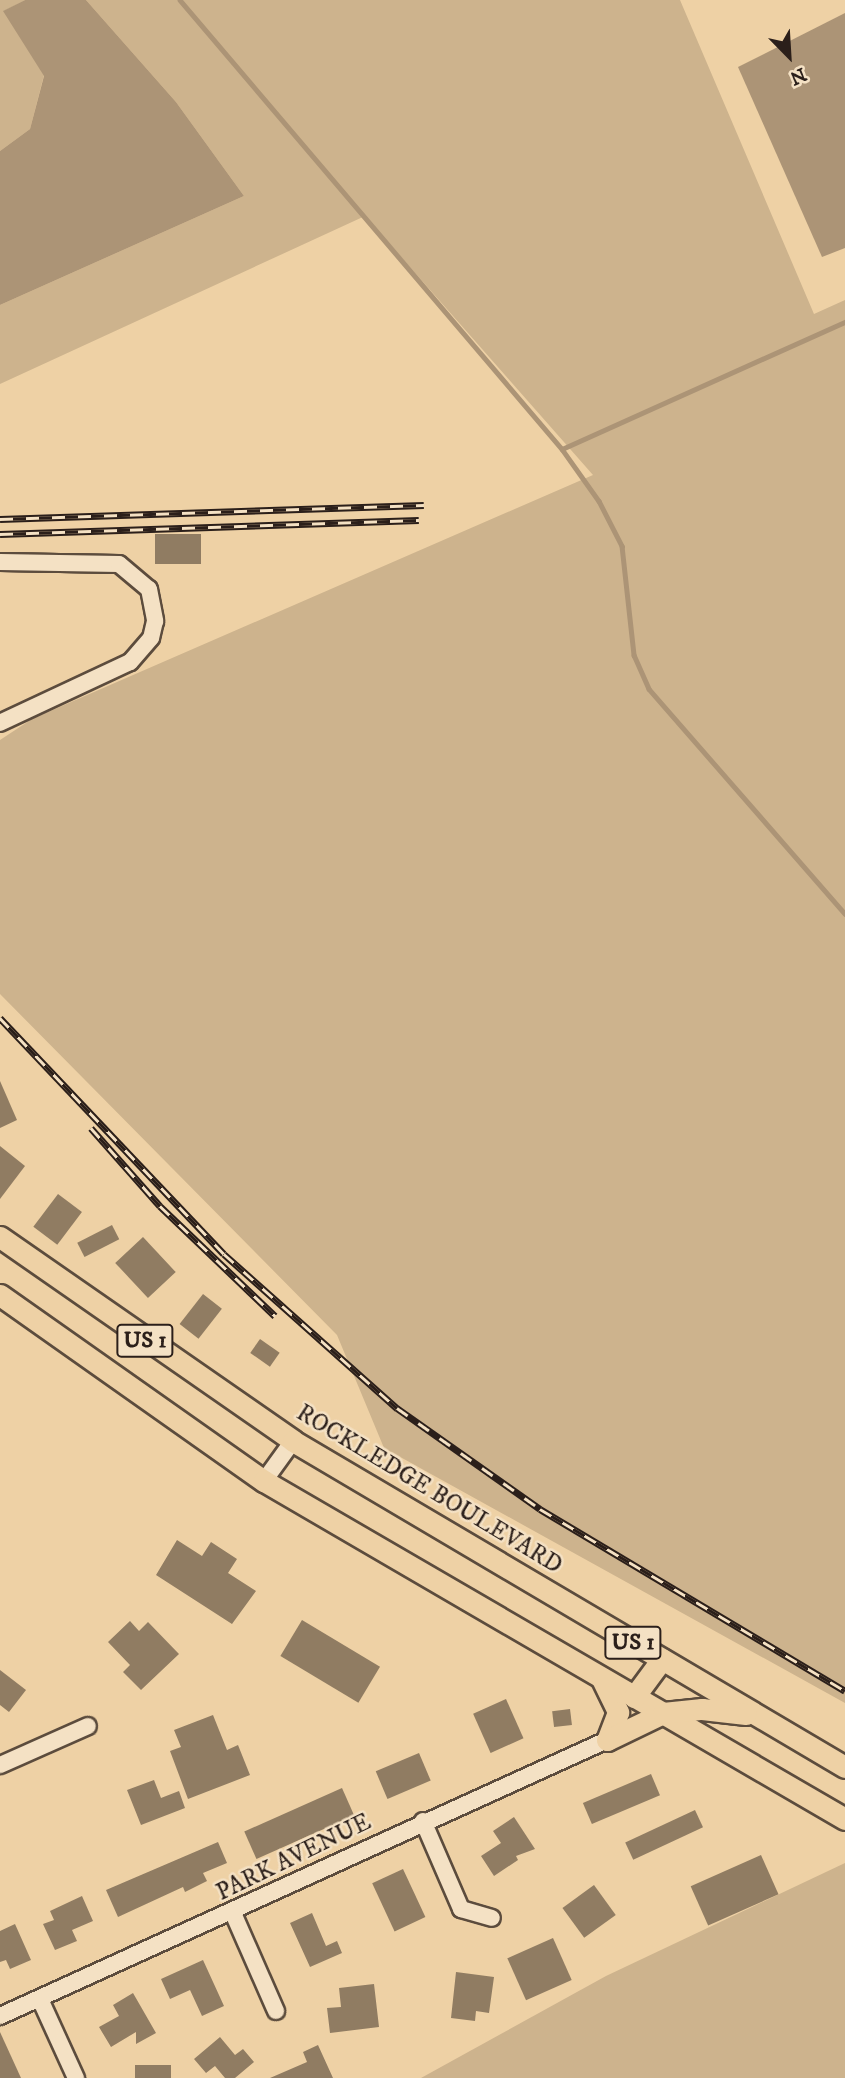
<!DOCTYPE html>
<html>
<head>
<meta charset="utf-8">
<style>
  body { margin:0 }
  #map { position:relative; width:845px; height:2078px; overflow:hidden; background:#eed1a5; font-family:"IM FELL DW Pica",serif }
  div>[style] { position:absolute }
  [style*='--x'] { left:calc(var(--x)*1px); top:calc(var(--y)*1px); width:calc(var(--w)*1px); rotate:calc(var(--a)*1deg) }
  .green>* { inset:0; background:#cdb38d }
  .water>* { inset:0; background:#ac9476 }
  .stream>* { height:4.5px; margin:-2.25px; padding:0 2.25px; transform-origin:2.25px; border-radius:2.25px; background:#ac9476 }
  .building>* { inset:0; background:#907c62; transform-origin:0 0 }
  .roads { filter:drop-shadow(2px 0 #5c4c3d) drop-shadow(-2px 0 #5c4c3d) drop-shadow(0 2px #5c4c3d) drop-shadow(0 -2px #5c4c3d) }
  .minor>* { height:16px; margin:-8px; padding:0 8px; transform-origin:8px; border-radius:8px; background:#f4e1c4 }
  .major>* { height:21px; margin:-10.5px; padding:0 10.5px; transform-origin:10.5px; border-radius:10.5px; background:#eed1a5 }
  .rail>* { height:7px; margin-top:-3.5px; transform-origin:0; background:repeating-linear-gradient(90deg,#f4e1c4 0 13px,#2b1f1a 0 26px); box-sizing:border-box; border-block:2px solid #2b1f1a }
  span { translate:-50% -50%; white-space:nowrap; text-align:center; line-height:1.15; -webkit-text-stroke:5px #f4e1c4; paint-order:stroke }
  .shield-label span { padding:2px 5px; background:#f4e1c4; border:2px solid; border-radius:5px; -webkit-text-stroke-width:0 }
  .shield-label { font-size:23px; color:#2b1f1a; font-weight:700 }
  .street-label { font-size:24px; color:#2b1f1a }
  .north { position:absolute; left:754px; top:21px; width:70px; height:70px; -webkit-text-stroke:5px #f4e1c4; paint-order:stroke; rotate:156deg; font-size:19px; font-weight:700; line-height:28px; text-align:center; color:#2b1f1a }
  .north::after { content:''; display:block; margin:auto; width:24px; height:32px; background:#2b1f1a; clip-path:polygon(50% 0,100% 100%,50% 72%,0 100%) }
</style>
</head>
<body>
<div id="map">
  <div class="green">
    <i style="clip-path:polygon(0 0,25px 0,4px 11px,44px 75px,30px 129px,0 151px)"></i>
    <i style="clip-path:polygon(86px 0,680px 0,814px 314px,845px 300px,845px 1703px,384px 1448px,337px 1335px,0 994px,0 740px,32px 719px,593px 475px,365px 216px,0 384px,0 305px,244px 196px,176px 102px)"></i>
    <i style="clip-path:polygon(845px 1863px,845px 2078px,421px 2078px,606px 1976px)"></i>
  </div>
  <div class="water">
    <i style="clip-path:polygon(25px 0,86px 0,176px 102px,244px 196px,0 305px,0 151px,30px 129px,44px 76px,3px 11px)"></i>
    <i style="clip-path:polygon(845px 13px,845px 248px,822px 257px,738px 67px)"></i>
  </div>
  <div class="stream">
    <i style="--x:180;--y:0;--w:590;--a:49.61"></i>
    <i style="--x:562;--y:449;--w:64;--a:54.6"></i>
    <i style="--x:599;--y:501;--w:51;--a:62.9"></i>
    <i style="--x:622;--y:546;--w:110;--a:83.7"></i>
    <i style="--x:634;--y:655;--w:37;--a:66"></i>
    <i style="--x:649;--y:689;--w:298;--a:48.9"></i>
    <i style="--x:562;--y:449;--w:310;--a:-24.2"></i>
  </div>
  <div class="building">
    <i style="left:201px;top:534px;width:30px;height:46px;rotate:90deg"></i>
    <i style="clip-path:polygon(0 1081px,17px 1120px,0 1128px)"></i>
    <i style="clip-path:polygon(0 1146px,25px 1166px,0 1199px)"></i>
    <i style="left:58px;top:1194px;width:30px;height:41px;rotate:37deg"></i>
    <i style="left:112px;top:1225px;width:16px;height:39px;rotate:63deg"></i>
    <i style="left:143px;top:1237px;width:48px;height:38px;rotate:47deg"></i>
    <i style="left:203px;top:1294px;width:24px;height:38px;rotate:38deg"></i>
    <i style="left:260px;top:1339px;width:24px;height:17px;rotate:35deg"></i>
    <i style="clip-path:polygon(177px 1540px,202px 1556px,211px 1542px,237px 1559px,228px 1573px,256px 1591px,232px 1624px,156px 1575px)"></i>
    <i style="left:302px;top:1620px;width:91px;height:42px;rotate:31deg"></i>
    <i style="clip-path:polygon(130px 1621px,139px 1631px,148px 1622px,179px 1654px,141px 1690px,123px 1672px,130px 1665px,108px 1642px)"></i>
    <i style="clip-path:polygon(0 1670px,26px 1690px,9px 1712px,0 1705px)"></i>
    <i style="left:506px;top:1699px;width:43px;height:36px;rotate:66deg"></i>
    <i style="left:570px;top:1709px;width:16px;height:18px;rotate:83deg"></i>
    <i style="clip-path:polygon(213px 1715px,227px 1750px,238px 1745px,250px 1775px,188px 1799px,170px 1751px,181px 1747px,174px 1730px)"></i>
    <i style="left:419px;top:1753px;width:30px;height:47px;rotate:67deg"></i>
    <i style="left:651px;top:1774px;width:23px;height:74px;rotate:67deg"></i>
    <i style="clip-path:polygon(154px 1780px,161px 1798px,179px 1791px,185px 1808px,141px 1825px,127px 1790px)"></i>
    <i style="left:342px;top:1788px;width:30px;height:107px;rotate:66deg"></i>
    <i style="left:695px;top:1810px;width:19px;height:77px;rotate:65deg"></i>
    <i style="clip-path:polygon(514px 1817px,535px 1849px,516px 1856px,518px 1860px,494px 1876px,481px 1856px,501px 1843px,493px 1831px)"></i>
    <i style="clip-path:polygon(218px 1842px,227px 1863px,203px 1873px,207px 1881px,185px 1892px,183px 1887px,118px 1917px,106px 1890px)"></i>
    <i style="left:761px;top:1855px;width:43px;height:77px;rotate:66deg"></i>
    <i style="left:403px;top:1869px;width:53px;height:34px;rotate:65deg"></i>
    <i style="left:594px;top:1885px;width:37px;height:39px;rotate:54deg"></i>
    <i style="clip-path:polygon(82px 1896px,93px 1921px,72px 1930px,77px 1941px,55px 1950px,43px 1924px,54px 1920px,50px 1911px)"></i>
    <i style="clip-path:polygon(312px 1913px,326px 1946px,337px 1941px,342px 1953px,310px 1967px,290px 1923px)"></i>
    <i style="clip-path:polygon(15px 1924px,31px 1960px,10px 1969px,6px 1960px,0 1962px,0 1931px)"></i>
    <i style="left:553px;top:1938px;width:46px;height:50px;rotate:66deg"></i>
    <i style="clip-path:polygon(203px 1960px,224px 2006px,202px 2016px,190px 1990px,170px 1999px,161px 1979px)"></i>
    <i style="clip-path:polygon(456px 1972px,494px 1977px,489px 2013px,476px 2011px,475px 2021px,451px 2018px)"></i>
    <i style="clip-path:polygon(374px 1984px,379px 2027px,330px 2033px,327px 2008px,341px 2007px,339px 1988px)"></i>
    <i style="clip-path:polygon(133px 1993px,156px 2033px,136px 2044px,136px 2032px,111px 2047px,99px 2027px,119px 2016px,113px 2005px)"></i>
    <i style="clip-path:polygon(0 2032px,21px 2078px,0 2078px)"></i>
    <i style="clip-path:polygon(220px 2037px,235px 2055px,243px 2049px,254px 2062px,235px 2078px,225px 2078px,215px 2066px,206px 2073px,194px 2059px)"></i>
    <i style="clip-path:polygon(318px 2045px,333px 2078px,270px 2078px,307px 2062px,303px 2052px)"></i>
    <i style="left:135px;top:2065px;width:36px;height:13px"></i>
  </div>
  <div class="roads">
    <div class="minor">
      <i style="--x:0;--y:562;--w:119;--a:1"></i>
      <i style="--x:119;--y:564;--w:39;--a:40"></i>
      <i style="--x:149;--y:589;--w:33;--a:79"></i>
      <i style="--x:155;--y:621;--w:17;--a:103"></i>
      <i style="--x:151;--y:638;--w:32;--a:131"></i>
      <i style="--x:130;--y:662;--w:144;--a:154.9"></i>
      <i style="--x:264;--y:1481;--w:49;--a:-54.1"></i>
      <i style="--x:0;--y:1765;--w:96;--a:-23.9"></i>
      <i style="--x:423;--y:1821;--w:96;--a:66.6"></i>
      <i style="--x:461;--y:1909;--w:32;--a:16"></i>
      <i style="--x:233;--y:1913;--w:107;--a:66.3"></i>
      <i style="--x:40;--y:1999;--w:87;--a:65.5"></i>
      <i style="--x:0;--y:2016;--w:667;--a:-24.45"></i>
    </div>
    <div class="major">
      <i style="--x:0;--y:1237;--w:357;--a:34.8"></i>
      <i style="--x:293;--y:1441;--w:641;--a:30.57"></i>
      <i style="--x:0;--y:1295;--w:323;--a:35.2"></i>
      <i style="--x:264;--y:1481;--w:672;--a:30.19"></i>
      <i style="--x:602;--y:1679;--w:37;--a:64"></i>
      <i style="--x:618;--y:1712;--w:30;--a:111"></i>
      <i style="--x:634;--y:1697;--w:47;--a:-53.6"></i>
      <i style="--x:607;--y:1740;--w:62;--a:-25.7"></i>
      <i style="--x:663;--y:1713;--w:39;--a:-6"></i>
      <i style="--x:702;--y:1709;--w:44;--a:6.5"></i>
    </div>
  </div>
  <div class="rail">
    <i style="--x:0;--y:519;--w:424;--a:-1.9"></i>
    <i style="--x:0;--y:534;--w:419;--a:-1.9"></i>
    <i style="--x:0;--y:1018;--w:325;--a:46.5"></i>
    <i style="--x:224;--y:1254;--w:232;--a:41.7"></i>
    <i style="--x:397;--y:1408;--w:175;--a:35.2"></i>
    <i style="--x:540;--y:1509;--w:355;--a:30.8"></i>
    <i style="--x:91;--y:1128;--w:104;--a:48.5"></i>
    <i style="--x:160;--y:1206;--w:159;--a:43.7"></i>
  </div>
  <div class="shield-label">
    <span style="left:145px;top:1341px">US 1</span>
    <span style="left:633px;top:1643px">US 1</span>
  </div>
  <div class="street-label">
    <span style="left:429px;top:1490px;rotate:31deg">ROCKLEDGE BOULEVARD</span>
    <span style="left:294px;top:1858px;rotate:-26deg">PARK AVENUE</span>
  </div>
  <div class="north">N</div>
</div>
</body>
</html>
